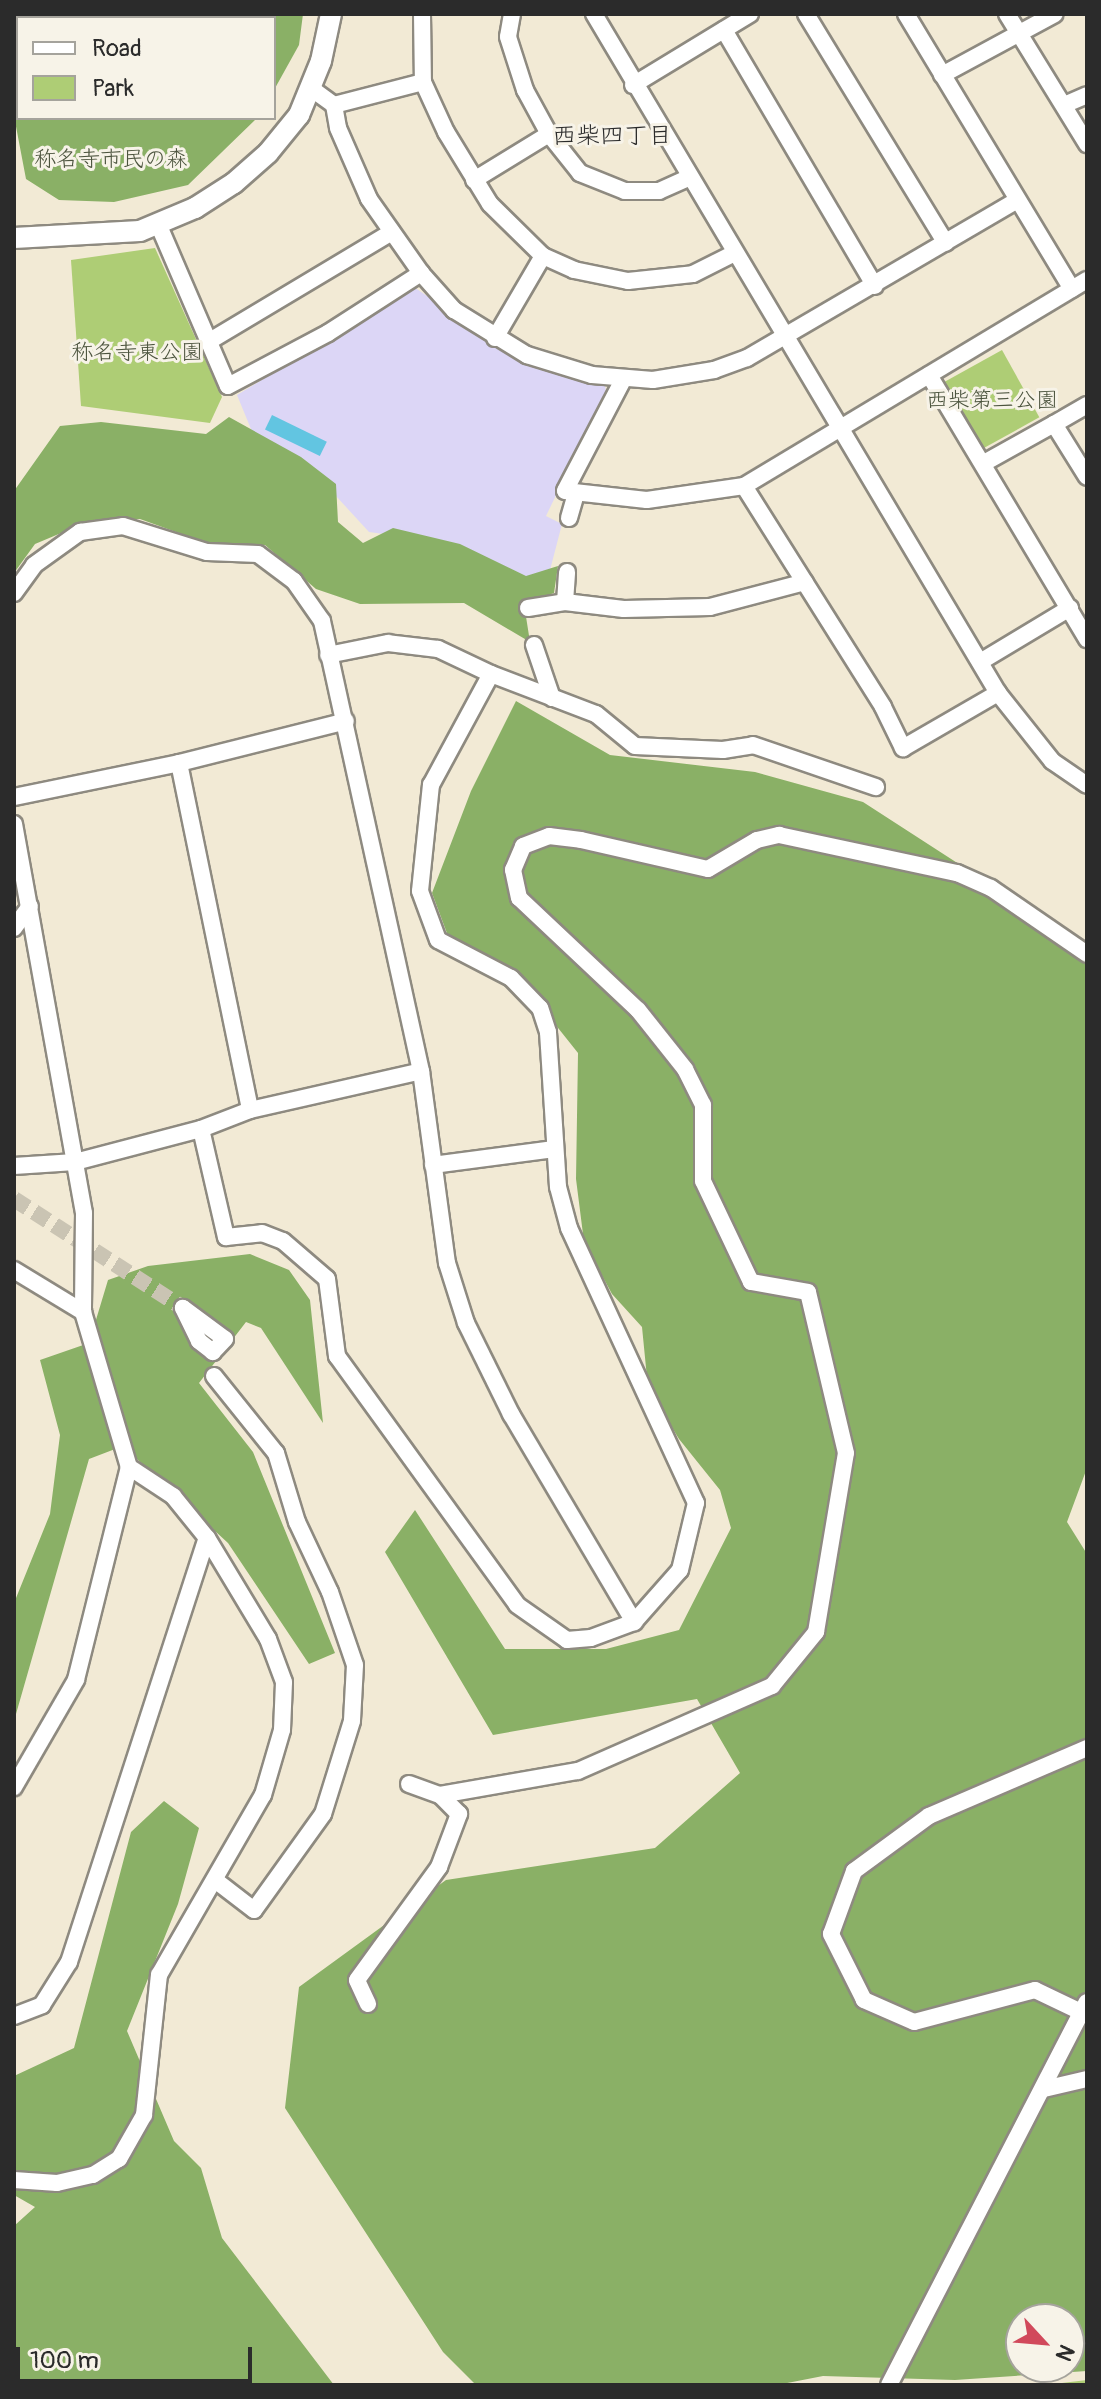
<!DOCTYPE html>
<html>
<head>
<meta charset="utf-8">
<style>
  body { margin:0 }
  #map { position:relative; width:1101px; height:2399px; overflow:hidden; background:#f2ead5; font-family:Pangolin,"Klee One",sans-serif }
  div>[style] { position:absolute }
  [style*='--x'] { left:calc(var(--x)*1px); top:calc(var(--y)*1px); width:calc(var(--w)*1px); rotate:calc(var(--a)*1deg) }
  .built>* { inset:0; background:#dcd6f6 }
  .green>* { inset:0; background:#aecd75; transform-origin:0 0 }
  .forest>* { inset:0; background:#8ab066 }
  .water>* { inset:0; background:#62c5e1; transform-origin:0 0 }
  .minor-tunnel>* { height:16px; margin-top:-8px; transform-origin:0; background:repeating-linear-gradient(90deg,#cac4b3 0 16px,transparent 0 24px) }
  .roads { filter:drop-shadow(2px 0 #8e8a80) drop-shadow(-2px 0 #8e8a80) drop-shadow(0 2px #8e8a80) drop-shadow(0 -2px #8e8a80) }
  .minor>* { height:16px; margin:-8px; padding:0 8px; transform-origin:8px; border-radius:8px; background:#fff }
  .tertiary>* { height:20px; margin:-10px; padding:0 10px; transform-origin:10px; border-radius:10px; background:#fff }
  span { translate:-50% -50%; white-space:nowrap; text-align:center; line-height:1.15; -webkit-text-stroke:6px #f7f3e8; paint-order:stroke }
  .park-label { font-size:22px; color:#4c543e }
  .neighbourhood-label { font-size:24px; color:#2b2b2b }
  .frame { position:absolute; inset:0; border:16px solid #2b2b2b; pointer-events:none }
  .legend { position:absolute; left:16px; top:16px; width:260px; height:104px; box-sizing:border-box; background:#f7f3e8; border:2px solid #a5a39c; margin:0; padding:10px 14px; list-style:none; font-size:24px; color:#2b2b2b }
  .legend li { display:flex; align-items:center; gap:16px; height:40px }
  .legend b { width:40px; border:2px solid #a5a39c }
  .north { position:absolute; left:1005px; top:2303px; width:80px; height:80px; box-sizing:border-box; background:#f7f3e8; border:2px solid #a5a39c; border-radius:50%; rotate:116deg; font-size:22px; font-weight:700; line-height:32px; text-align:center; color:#2b2b2b }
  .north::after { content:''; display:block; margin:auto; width:28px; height:36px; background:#d1495b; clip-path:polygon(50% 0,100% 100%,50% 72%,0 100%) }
  .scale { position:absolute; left:16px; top:2347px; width:236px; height:36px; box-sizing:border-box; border:4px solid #2b2b2b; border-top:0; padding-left:10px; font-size:24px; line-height:28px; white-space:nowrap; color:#2b2b2b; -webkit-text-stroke:6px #f7f3e8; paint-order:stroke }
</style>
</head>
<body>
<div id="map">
  <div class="built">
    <i style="clip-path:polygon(414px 287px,517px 359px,605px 385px,606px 392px,546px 516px,562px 524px,549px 574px,528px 583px,435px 541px,369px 532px,313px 471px,258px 446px,237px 395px)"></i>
  </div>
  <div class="green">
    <i style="clip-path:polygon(155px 248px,222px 397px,210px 423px,81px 406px,71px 260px)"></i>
    <i style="left:1002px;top:350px;width:77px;height:66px;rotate:61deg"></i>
    <i style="clip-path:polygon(1087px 2380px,1087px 2385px,812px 2385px,1062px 2383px)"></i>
  </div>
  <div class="forest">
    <i style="clip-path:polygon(14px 14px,303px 14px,299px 45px,274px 90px,274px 18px,18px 18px,18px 118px,257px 118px,188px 185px,114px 202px,59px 200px,26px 179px,14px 116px)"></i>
    <i style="clip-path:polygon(229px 417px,301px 457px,336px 484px,338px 522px,363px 543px,393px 528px,460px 544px,526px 576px,558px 566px,554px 593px,524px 604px,530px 642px,464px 603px,360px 604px,316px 589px,265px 545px,215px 546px,140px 519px,92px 520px,35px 544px,14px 573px,14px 491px,60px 426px,101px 422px,206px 434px)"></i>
    <i style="clip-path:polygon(evenodd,516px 701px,610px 755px,755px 772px,863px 802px,1087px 947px,1087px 1468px,1067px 1522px,1087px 1554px,1087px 2371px,955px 2380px,823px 2376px,777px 2385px,476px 2385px,443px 2352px,285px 2108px,299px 1987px,446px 1880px,655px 1848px,740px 1773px,697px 1699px,493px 1735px,385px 1552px,415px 1510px,505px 1649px,606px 1649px,679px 1630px,731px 1528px,720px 1490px,679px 1439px,648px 1388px,642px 1327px,612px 1294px,584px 1242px,576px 1179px,578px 1053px,527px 989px,451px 944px,432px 893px,471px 791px,516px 701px,1021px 2319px,1069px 2319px,1069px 2367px,1021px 2367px,1021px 2319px)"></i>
    <i style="clip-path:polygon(250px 1254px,289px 1270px,310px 1300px,323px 1423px,261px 1328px,246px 1322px,199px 1383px,253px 1452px,335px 1653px,309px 1664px,228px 1543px,123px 1446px,89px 1459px,14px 1721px,14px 1603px,50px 1514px,60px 1435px,40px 1360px,89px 1343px,108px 1280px,148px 1266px)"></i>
    <i style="clip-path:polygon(164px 1801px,199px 1828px,178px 1904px,127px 2031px,174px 2141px,201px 2168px,222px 2238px,334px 2385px,14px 2385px,14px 2226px,35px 2207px,14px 2195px,14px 2076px,74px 2048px,131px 1832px)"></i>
  </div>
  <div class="water">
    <i style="left:272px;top:415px;width:61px;height:16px;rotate:26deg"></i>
  </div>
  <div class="minor-tunnel">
    <i style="--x:14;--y:1199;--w:201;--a:32.8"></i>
  </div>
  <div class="roads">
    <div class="minor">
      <i style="--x:422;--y:14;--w:68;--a:89.2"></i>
      <i style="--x:423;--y:82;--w:55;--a:65.3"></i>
      <i style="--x:446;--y:132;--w:84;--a:58.6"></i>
      <i style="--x:490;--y:204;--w:74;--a:44.5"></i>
      <i style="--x:543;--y:256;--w:34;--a:24"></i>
      <i style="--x:574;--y:270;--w:55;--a:11.5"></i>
      <i style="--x:628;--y:281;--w:65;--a:-6.1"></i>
      <i style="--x:693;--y:274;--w:47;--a:-26.6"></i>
      <i style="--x:512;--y:14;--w:23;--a:100"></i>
      <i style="--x:508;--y:37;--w:56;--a:72.2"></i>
      <i style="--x:525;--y:90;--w:50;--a:61.4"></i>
      <i style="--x:549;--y:134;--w:50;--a:51.5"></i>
      <i style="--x:580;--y:173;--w:48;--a:21.8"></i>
      <i style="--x:625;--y:191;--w:34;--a:0"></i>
      <i style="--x:659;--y:191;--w:34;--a:-24"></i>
      <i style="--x:594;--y:14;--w:790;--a:59.25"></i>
      <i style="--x:998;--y:693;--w:87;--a:51.5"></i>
      <i style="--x:1052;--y:761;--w:42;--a:34.4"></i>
      <i style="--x:806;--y:14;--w:268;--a:58.6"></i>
      <i style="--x:906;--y:14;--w:321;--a:58.9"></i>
      <i style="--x:1007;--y:14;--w:153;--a:58.4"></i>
      <i style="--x:724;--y:30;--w:297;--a:59.5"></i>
      <i style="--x:942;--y:75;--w:128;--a:-28.4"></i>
      <i style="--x:633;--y:85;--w:137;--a:-31.3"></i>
      <i style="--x:312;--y:89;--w:27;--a:36"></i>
      <i style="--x:334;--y:105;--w:23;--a:80"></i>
      <i style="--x:338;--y:128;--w:77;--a:66.4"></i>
      <i style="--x:369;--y:199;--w:90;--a:54.9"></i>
      <i style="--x:421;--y:273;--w:50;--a:48.3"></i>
      <i style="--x:454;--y:310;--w:86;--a:31.7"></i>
      <i style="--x:527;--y:355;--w:68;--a:17.1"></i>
      <i style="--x:592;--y:375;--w:61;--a:4.7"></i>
      <i style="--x:653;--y:380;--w:62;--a:-9.3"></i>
      <i style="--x:714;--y:370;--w:35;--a:-20"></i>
      <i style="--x:747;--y:358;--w:313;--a:-30.3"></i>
      <i style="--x:334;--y:105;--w:92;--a:-14.5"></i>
      <i style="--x:1064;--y:105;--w:25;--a:-23"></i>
      <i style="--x:474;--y:180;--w:88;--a:-31.5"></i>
      <i style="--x:159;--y:226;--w:174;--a:66.7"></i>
      <i style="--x:228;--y:386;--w:113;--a:-27.9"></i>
      <i style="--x:328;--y:333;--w:111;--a:-32.8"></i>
      <i style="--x:495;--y:338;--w:95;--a:-59.7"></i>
      <i style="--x:208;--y:342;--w:214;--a:-30.9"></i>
      <i style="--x:929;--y:375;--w:308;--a:59.1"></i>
      <i style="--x:624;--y:378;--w:127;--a:117.6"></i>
      <i style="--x:565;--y:491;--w:82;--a:6.3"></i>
      <i style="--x:647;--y:500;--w:98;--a:-8.2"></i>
      <i style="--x:744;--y:486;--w:261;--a:57.8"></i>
      <i style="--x:883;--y:707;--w:46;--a:64"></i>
      <i style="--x:903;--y:748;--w:110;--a:-30.1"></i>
      <i style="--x:1087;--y:405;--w:38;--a:150"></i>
      <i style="--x:1054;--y:424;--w:62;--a:58.1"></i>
      <i style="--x:984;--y:463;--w:80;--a:-29.1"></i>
      <i style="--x:744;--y:486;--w:400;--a:-31"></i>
      <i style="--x:569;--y:518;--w:26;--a:-74"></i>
      <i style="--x:14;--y:593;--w:34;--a:-54"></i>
      <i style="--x:34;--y:565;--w:57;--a:-35.7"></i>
      <i style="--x:80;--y:532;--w:43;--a:-7.9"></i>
      <i style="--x:123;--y:526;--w:88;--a:17.2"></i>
      <i style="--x:207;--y:552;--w:51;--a:2.2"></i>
      <i style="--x:258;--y:554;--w:45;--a:36.9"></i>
      <i style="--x:294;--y:581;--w:49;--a:55"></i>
      <i style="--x:322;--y:621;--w:461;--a:77.6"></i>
      <i style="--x:421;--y:1071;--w:194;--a:82.3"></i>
      <i style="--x:447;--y:1263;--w:63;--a:72.4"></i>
      <i style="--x:466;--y:1323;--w:102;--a:63.7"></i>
      <i style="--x:511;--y:1414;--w:242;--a:59.4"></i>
      <i style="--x:565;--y:602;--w:30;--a:-86"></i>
      <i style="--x:528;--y:608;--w:37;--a:-9"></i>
      <i style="--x:565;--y:602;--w:59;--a:6.8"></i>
      <i style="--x:624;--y:609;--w:86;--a:-1.3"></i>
      <i style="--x:710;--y:607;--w:98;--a:-14.7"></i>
      <i style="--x:534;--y:645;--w:56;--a:71.2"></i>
      <i style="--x:980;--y:662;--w:105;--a:-31"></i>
      <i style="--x:491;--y:674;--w:112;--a:20.9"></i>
      <i style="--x:596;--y:714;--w:50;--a:39.4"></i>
      <i style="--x:635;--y:746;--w:88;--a:2.6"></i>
      <i style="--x:723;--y:750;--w:30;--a:-9"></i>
      <i style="--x:753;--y:745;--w:130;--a:18.9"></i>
      <i style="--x:179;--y:763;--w:354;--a:78.4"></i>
      <i style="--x:14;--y:797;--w:168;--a:-11.6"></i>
      <i style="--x:179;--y:763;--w:172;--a:-14.1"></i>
      <i style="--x:14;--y:824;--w:395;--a:79.8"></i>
      <i style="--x:84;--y:1213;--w:99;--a:90.6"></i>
      <i style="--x:83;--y:1312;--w:162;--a:73.5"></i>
      <i style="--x:129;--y:1467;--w:219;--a:104"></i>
      <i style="--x:76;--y:1680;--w:124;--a:120.1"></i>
      <i style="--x:14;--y:928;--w:27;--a:-54"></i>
      <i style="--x:201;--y:1129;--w:111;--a:77"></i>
      <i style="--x:226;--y:1237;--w:36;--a:-6"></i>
      <i style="--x:262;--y:1233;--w:22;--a:21"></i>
      <i style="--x:283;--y:1241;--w:58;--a:40.8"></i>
      <i style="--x:327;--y:1279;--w:78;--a:82.6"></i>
      <i style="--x:337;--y:1356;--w:307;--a:54.1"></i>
      <i style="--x:517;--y:1605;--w:61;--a:35"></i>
      <i style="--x:567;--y:1640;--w:24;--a:-5"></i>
      <i style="--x:591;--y:1638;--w:46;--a:-20.4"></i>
      <i style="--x:634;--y:1622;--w:69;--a:-48.5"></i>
      <i style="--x:680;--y:1570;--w:69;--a:-76.6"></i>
      <i style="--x:696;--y:1503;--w:303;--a:-114.8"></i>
      <i style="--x:569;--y:1228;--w:42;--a:-105"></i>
      <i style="--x:558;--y:1187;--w:155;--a:-93.7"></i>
      <i style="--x:548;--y:1032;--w:25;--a:-108"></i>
      <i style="--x:540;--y:1008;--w:42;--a:-134"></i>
      <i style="--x:511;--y:978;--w:82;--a:-152.5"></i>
      <i style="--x:438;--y:940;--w:52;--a:-110.2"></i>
      <i style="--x:420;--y:891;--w:107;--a:-84.1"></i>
      <i style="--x:431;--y:785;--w:126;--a:-61.6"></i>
      <i style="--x:491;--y:674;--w:59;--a:-154.7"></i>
      <i style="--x:438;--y:649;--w:50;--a:-173.2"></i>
      <i style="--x:388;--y:643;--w:61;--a:168.7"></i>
      <i style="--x:433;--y:1165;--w:122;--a:-7.5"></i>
      <i style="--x:14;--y:1166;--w:61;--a:-3.8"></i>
      <i style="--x:75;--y:1162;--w:130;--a:-14.7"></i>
      <i style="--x:201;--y:1129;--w:53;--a:-21.2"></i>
      <i style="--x:250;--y:1110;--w:175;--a:-12.8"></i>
      <i style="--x:14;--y:1270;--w:81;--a:31.3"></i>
      <i style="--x:183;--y:1308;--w:52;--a:36.4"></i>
      <i style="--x:225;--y:1339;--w:18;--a:133"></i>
      <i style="--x:213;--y:1352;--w:18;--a:-142"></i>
      <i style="--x:199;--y:1341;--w:37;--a:-116"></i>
      <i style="--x:214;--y:1376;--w:99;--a:51.2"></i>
      <i style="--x:276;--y:1453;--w:72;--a:73.1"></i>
      <i style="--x:297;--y:1522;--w:77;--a:64.8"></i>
      <i style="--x:330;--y:1592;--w:77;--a:71.1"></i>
      <i style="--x:355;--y:1665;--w:56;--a:93.1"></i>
      <i style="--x:352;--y:1721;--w:97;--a:107.3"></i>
      <i style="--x:323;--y:1814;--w:118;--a:125.7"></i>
      <i style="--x:254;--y:1910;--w:49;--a:-142.4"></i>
      <i style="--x:409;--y:1784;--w:33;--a:20"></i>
      <i style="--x:440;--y:1795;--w:140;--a:-9.9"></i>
      <i style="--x:578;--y:1771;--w:212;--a:-23.7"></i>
      <i style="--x:772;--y:1686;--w:70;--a:-50.8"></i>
      <i style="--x:816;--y:1632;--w:181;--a:-80.5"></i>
      <i style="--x:846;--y:1453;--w:165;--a:-103.3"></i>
      <i style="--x:808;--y:1292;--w:58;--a:-170"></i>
      <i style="--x:751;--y:1282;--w:112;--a:-115.4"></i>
      <i style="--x:703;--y:1181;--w:76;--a:-90"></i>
      <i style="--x:703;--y:1105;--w:40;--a:-116.6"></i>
      <i style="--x:685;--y:1069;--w:75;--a:-128.5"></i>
      <i style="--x:638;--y:1010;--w:163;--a:-136.7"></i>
      <i style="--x:519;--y:898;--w:29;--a:-102"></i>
      <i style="--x:513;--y:870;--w:26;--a:-67"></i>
      <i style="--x:523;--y:846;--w:28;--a:-21"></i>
      <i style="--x:549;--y:836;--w:32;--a:7"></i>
      <i style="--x:581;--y:840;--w:130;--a:12.9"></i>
      <i style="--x:708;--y:869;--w:57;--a:-30.6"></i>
      <i style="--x:757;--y:840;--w:23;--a:-13"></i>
      <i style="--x:779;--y:835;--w:182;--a:12.1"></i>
      <i style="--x:957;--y:873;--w:37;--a:24"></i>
      <i style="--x:991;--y:888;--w:116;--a:34.5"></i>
      <i style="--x:368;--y:2004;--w:26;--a:-115"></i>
      <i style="--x:357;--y:1980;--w:140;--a:-54"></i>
      <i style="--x:439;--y:1867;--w:57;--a:-69.3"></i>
      <i style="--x:459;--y:1814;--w:27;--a:-135"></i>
      <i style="--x:1081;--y:2012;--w:51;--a:-154.4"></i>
      <i style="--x:1035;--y:1990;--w:125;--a:165.2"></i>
      <i style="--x:914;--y:2022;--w:55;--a:-156.3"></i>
      <i style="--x:864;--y:2000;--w:74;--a:-116.6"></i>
      <i style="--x:831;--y:1934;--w:67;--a:-69.9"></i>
      <i style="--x:854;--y:1871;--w:93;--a:-36.3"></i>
      <i style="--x:929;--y:1816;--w:172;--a:-23.3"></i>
      <i style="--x:14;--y:2016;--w:30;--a:-21"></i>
      <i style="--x:42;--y:2005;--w:51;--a:-57.9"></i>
      <i style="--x:69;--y:1962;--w:446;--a:-72"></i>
      <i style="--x:1044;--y:2089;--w:44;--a:-13.1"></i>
      <i style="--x:14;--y:2180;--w:43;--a:4"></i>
      <i style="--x:57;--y:2183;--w:37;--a:-13"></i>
      <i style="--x:93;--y:2175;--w:31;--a:-32"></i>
      <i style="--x:119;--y:2159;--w:51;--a:-60.4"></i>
      <i style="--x:144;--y:2115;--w:141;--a:-83.9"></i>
      <i style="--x:159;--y:1975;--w:208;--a:-60"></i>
      <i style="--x:263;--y:1795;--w:68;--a:-73.7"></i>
      <i style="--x:282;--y:1730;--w:48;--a:-87.6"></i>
      <i style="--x:284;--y:1682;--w:46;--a:-110.4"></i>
      <i style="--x:268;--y:1639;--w:118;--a:-121.1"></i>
      <i style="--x:207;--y:1538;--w:54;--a:-129"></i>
      <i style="--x:173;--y:1496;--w:53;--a:-146.6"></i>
      <i style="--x:889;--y:2385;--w:431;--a:-62.7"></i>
    </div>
    <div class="tertiary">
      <i style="--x:14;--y:238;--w:126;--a:-3.2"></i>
      <i style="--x:140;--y:231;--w:60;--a:-22.7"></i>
      <i style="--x:195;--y:208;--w:46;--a:-32.7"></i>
      <i style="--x:234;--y:183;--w:45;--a:-41.4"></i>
      <i style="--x:268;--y:153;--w:49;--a:-50.8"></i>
      <i style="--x:299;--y:115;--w:58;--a:-67.8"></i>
      <i style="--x:321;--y:61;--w:48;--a:-78"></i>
    </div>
  </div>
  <div class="park-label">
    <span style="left:111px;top:160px">称名寺市民の森</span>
    <span style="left:137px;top:353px">称名寺東公園</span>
    <span style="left:992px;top:401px">西柴第三公園</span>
  </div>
  <div class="neighbourhood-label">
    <span style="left:612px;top:136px">西柴四丁目</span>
  </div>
  <div class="frame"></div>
  <ul class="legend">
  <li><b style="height:10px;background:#fff"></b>Road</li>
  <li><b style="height:22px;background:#aecd75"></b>Park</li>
  </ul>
  <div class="north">N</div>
  <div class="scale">100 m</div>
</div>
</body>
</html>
